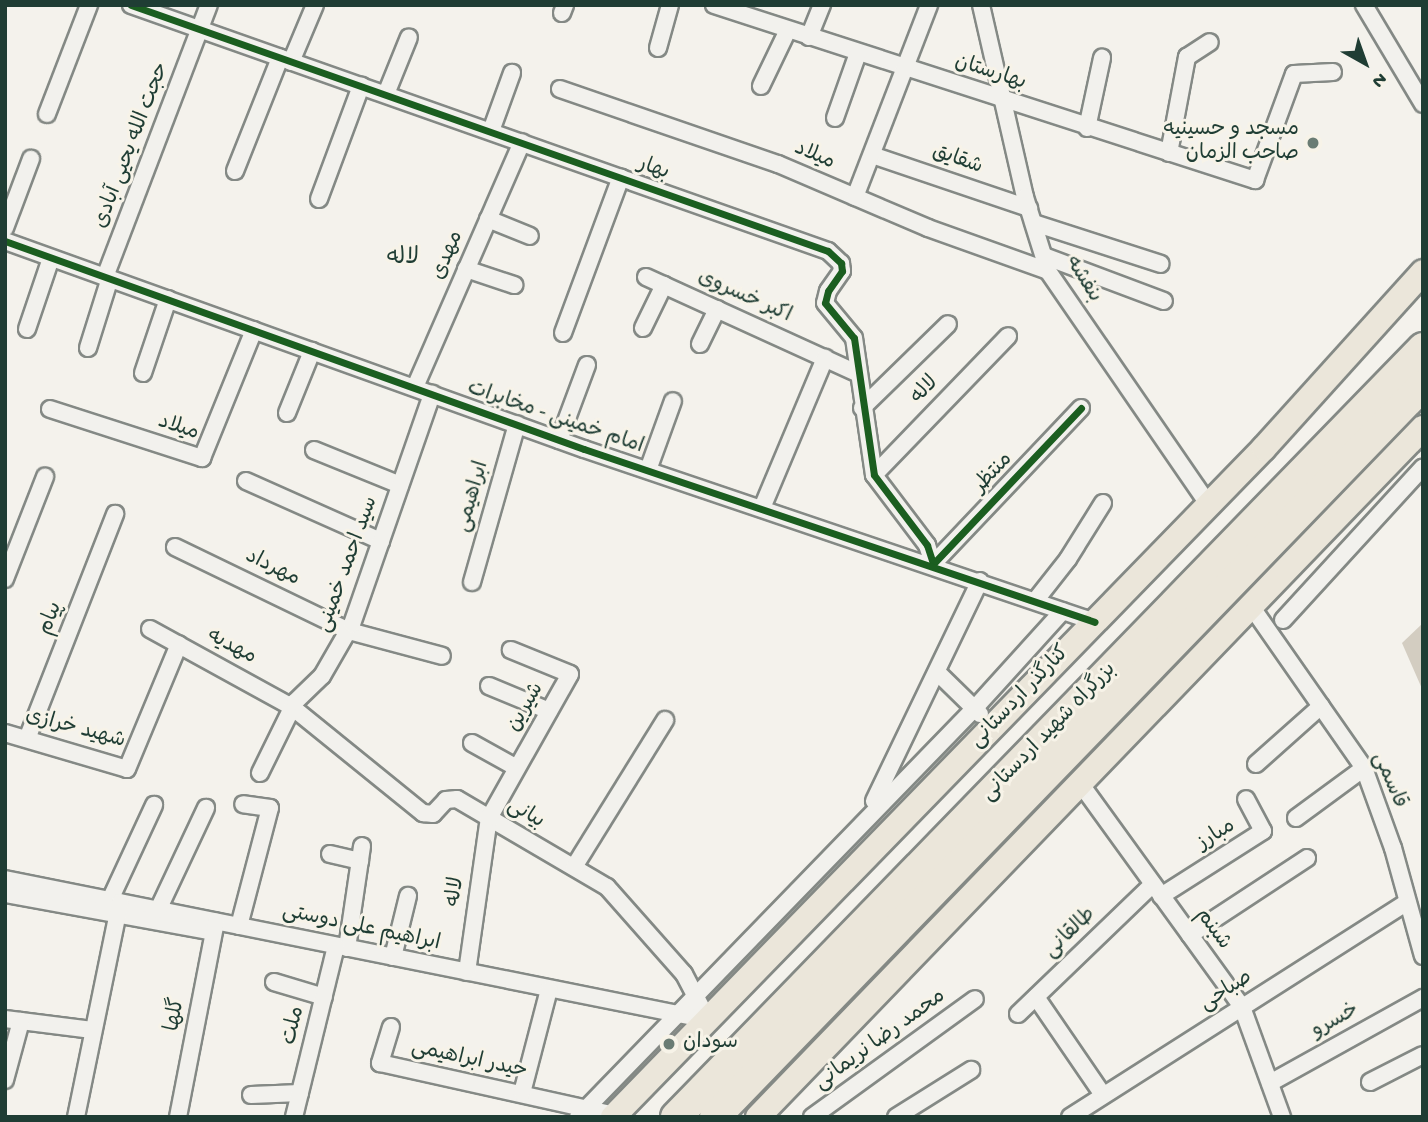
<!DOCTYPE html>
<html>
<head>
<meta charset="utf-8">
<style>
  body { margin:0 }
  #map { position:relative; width:1428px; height:1122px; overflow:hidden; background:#f4f2ec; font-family:"Gochi Hand","Playpen Sans Arabic",sans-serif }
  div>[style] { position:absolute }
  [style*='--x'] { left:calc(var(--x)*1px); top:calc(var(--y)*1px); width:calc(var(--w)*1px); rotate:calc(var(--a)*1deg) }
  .building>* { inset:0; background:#d3cdc1 }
  .roads { filter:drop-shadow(2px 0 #848985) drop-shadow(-2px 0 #848985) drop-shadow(0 2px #848985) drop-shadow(0 -2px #848985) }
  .street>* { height:16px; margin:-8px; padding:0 8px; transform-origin:8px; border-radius:8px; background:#f2f1ed }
  .primary>* { height:24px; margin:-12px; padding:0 12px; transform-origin:12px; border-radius:12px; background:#ebe6da }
  .highway>* { height:30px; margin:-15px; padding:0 15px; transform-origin:15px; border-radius:15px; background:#ebe6da }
  .cycleway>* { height:7px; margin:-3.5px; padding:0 3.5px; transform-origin:3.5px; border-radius:3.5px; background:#1b5e20 }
  .dots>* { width:19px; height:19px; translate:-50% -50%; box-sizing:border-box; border:4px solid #f7f3e8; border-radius:50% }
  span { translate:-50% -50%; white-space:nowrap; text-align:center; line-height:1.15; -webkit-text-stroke:6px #f7f3e8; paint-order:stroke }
  .street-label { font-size:21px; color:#1f3d34 }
  .poi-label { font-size:21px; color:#1f3d34 }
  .right { translate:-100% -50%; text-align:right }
  .left { translate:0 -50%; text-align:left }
  .neighbourhood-label { font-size:23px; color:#1f3d34 }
  .frame { position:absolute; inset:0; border:7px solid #1f3d34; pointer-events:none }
  .north { position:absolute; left:1330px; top:28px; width:70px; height:70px; -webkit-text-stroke:5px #f7f3e8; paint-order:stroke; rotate:140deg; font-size:19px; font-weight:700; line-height:28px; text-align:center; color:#1f3d34 }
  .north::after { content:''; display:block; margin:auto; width:24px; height:32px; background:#1f3d34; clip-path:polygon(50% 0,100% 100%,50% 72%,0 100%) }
</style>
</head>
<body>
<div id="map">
  <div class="building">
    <i style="clip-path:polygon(1423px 623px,1423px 691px,1402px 643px)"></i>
  </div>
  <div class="roads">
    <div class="street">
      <i style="--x:131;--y:5;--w:739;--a:19.44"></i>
      <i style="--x:828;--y:251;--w:18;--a:43"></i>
      <i style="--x:841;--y:263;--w:8;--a:83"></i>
      <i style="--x:842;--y:271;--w:24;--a:125"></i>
      <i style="--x:828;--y:291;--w:12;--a:104"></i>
      <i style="--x:825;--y:303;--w:45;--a:50.4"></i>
      <i style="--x:854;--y:338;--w:138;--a:81.7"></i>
      <i style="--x:874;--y:475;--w:88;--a:52.9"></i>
      <i style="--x:927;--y:545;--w:20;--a:72"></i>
      <i style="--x:933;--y:564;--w:215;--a:-46.5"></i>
      <i style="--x:714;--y:5;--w:569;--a:17.93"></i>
      <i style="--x:1255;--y:180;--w:113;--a:-69.8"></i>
      <i style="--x:1294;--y:74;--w:39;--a:-3"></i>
      <i style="--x:981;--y:5;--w:197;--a:77.1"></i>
      <i style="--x:1025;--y:197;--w:77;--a:72.7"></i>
      <i style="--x:1048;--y:271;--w:284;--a:55.5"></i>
      <i style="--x:1364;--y:5;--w:115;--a:59.2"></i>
      <i style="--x:562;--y:13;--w:9;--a:-69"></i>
      <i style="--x:809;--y:37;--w:35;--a:-68"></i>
      <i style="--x:658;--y:48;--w:45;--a:-74.4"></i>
      <i style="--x:291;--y:62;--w:62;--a:-67.2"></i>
      <i style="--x:761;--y:86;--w:62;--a:-64.3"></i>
      <i style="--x:560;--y:89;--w:231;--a:19"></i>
      <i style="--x:778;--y:164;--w:163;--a:23.1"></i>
      <i style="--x:928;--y:228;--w:127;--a:19.7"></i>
      <i style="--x:386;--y:94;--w:61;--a:-68"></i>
      <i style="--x:47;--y:114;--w:117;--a:-68.9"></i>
      <i style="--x:835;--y:118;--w:69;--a:-70.5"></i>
      <i style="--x:1087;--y:128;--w:72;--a:-77.9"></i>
      <i style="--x:491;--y:131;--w:62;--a:-70.1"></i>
      <i style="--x:1169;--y:153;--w:98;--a:-79.4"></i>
      <i style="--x:1187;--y:57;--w:27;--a:-33"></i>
      <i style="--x:872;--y:155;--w:166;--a:18.7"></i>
      <i style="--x:235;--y:171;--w:122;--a:-68.3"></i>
      <i style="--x:855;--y:197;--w:206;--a:-68.9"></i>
      <i style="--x:319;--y:199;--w:121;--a:-69.6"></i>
      <i style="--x:488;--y:219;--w:45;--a:22"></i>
      <i style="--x:1034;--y:223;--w:133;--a:17.9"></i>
      <i style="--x:5;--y:228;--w:74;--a:-69.4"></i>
      <i style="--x:5;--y:241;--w:615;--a:19.76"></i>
      <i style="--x:584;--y:449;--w:539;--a:18.7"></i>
      <i style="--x:1044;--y:256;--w:128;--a:20.6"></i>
      <i style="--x:466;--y:269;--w:51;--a:18.4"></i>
      <i style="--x:105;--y:277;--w:291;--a:-69.1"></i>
      <i style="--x:646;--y:277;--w:234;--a:24.5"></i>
      <i style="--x:643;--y:328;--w:48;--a:-64"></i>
      <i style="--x:27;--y:329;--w:75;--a:-71.3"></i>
      <i style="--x:563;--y:333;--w:166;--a:-69.6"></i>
      <i style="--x:700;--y:344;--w:39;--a:-64"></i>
      <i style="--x:88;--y:348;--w:73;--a:-72.6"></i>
      <i style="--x:143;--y:373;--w:78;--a:-71.3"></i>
      <i style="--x:415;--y:387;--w:267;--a:-66.4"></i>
      <i style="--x:862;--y:408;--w:120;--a:-44.3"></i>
      <i style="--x:50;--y:409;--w:160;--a:17.9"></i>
      <i style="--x:202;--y:458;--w:138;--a:-67.9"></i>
      <i style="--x:287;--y:413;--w:67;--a:-68"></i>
      <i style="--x:559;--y:440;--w:80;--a:-69.5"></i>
      <i style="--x:314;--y:450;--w:93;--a:22.1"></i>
      <i style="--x:648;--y:470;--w:73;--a:-70.1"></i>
      <i style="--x:874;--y:475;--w:193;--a:-46"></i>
      <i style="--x:246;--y:481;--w:148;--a:24"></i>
      <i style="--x:762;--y:508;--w:163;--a:-67.2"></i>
      <i style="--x:175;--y:547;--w:193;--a:25.8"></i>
      <i style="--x:349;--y:631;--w:96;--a:15"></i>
      <i style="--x:5;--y:579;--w:110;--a:-68.6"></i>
      <i style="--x:472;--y:582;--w:164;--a:-74.1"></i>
      <i style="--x:1035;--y:601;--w:53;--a:-51.8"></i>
      <i style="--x:1068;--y:559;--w:66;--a:-58"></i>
      <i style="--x:1251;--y:606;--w:198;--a:55.1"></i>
      <i style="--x:1364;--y:768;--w:85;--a:70.1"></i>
      <i style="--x:1393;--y:848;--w:112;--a:74.5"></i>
      <i style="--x:1283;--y:620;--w:207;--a:-47.5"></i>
      <i style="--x:150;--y:629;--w:162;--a:28.8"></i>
      <i style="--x:292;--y:707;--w:169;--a:39"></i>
      <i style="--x:423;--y:813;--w:10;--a:6"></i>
      <i style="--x:433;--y:814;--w:19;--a:-47"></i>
      <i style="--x:446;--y:800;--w:11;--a:-5"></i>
      <i style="--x:457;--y:799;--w:174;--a:30.4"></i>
      <i style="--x:607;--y:887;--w:116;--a:48.5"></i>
      <i style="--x:684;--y:974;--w:52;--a:62.4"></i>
      <i style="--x:937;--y:672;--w:60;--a:44.3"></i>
      <i style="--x:489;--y:686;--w:65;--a:22.6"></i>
      <i style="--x:5;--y:733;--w:127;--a:16.4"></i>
      <i style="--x:127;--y:769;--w:135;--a:-67.4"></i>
      <i style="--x:27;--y:739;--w:242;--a:-68.6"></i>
      <i style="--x:472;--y:743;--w:51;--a:29.1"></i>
      <i style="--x:1256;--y:764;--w:87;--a:-41.7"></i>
      <i style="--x:260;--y:773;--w:79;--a:-63.8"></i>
      <i style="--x:295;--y:702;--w:37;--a:-44"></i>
      <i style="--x:322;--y:676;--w:60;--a:-60"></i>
      <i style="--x:352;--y:624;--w:244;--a:-70.8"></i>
      <i style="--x:1080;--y:783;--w:276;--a:54.1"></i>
      <i style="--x:1242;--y:1007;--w:117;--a:70"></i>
      <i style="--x:874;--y:801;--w:244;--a:-64.3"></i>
      <i style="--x:1296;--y:818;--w:84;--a:-36.3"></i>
      <i style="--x:330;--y:854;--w:31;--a:13"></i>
      <i style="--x:574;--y:867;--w:173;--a:-58.2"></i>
      <i style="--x:5;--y:879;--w:717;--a:11.34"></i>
      <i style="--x:5;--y:894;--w:206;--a:10.3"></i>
      <i style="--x:1161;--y:896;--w:121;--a:-32.5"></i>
      <i style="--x:1263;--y:831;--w:36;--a:-118"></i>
      <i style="--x:110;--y:900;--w:105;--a:-65.1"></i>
      <i style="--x:158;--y:910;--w:113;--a:-64.8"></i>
      <i style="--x:239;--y:926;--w:122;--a:-75.3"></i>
      <i style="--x:270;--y:808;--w:27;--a:-172"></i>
      <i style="--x:1190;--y:935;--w:140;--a:-33.3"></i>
      <i style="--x:347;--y:948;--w:103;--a:-81.6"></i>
      <i style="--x:393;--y:957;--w:63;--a:-76.2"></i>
      <i style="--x:467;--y:972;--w:156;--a:-81.9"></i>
      <i style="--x:489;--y:818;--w:165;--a:-60.6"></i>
      <i style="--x:570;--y:674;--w:64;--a:-157.9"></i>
      <i style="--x:274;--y:982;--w:52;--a:16.7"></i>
      <i style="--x:1036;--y:997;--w:119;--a:55.6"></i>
      <i style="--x:1018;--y:1014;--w:187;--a:-43.9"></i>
      <i style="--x:5;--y:1019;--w:88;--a:7.2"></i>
      <i style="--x:391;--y:1027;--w:38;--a:107"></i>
      <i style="--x:380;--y:1063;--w:241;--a:12.5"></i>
      <i style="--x:5;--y:1080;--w:61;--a:-74.8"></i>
      <i style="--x:1370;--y:1082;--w:59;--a:-27"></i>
      <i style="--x:1270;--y:1083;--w:175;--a:-29.1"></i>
      <i style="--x:522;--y:1093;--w:107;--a:-75.4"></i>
      <i style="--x:251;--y:1095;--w:49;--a:-2.3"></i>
      <i style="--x:76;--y:1117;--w:219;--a:-78.4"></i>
      <i style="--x:178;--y:1117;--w:199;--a:-79"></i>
      <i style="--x:294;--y:1117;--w:176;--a:-76.2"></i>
      <i style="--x:578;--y:1117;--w:569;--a:-45.86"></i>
      <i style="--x:974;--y:709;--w:132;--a:-47.8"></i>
      <i style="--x:812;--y:1117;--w:201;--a:-35.9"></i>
      <i style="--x:896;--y:1117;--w:89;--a:-32.1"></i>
      <i style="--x:1070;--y:1117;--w:400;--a:-32.5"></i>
    </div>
    <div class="primary">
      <i style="--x:613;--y:1117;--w:933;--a:-45.78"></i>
      <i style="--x:1264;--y:448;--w:237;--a:-47.9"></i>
      <i style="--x:758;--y:1117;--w:958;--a:-46.02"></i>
    </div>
    <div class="highway">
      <i style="--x:676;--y:1117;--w:1072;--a:-45.83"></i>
      <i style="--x:715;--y:1117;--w:1018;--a:-45.95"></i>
    </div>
  </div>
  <div class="cycleway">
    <i style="--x:131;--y:5;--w:739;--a:19.44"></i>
    <i style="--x:828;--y:251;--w:18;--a:43"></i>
    <i style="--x:841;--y:263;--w:8;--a:83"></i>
    <i style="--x:842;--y:271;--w:24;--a:125"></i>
    <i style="--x:828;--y:291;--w:12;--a:104"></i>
    <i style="--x:825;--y:303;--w:45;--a:50.4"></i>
    <i style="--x:854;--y:338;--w:138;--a:81.7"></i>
    <i style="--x:874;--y:475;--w:88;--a:52.9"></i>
    <i style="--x:927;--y:545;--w:20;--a:72"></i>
    <i style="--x:933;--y:564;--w:215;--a:-46.5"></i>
    <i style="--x:5;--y:241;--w:615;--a:19.76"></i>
    <i style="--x:584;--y:449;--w:539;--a:18.7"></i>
  </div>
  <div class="dots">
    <i style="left:1313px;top:143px;background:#6a7c74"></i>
    <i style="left:669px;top:1044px;background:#6a7c74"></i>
  </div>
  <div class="street-label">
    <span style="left:990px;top:74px;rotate:18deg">بهارستان</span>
    <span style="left:133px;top:146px;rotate:-69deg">حجت الله یحیی آبادی</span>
    <span style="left:814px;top:157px;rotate:23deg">میلاد</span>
    <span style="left:957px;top:161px;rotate:19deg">شقایق</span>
    <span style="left:653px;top:170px;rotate:19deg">بهار</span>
    <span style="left:449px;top:256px;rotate:-67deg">مهدی</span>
    <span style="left:1082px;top:280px;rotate:58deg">بنفشه</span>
    <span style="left:744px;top:298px;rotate:24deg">اکبر خسروی</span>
    <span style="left:926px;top:391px;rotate:-46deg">لاله</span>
    <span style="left:555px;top:419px;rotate:19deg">امام خمینی - مخابرات</span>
    <span style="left:178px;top:429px;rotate:18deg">میلاد</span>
    <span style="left:994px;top:474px;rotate:-47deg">منتظر</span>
    <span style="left:474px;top:497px;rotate:-74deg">ابراهیمی</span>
    <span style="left:349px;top:565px;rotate:-70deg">سید احمد خمینی</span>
    <span style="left:272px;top:569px;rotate:26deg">مهرداد</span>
    <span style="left:52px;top:619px;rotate:-69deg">پیام</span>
    <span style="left:231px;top:648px;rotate:28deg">مهدیه</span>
    <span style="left:1021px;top:698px;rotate:-46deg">کنارگذر اردستانی</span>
    <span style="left:527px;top:708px;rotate:-60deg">شیرین</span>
    <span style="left:75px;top:730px;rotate:15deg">شهید خرازی</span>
    <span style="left:1050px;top:733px;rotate:-46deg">بزرگراه شهید اردستانی</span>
    <span style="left:1388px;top:781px;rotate:67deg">قاسمی</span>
    <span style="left:525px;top:815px;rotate:30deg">بیانی</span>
    <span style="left:1217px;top:836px;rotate:-32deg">مبارز</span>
    <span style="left:457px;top:892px;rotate:-82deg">لاله</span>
    <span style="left:361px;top:929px;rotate:12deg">ابراهیم علی دوستی</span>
    <span style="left:1212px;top:930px;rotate:54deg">شبنم</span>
    <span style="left:1071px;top:934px;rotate:-44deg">طالقانی</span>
    <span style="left:1227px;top:992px;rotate:-32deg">صباحی</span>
    <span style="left:177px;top:1015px;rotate:-79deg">گلها</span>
    <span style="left:1336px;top:1022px;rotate:-29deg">خسرو</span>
    <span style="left:295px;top:1026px;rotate:-76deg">ملت</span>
    <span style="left:881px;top:1041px;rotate:-36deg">محمد رضا نریمانی</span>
    <span style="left:469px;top:1061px;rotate:12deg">حیدر ابراهیمی</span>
  </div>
  <div class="poi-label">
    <span class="right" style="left:1299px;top:143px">مسجد و حسینیه<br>صاحب الزمان</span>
    <span class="left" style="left:683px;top:1044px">سودان</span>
  </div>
  <div class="neighbourhood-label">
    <span style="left:403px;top:259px">لاله</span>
  </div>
  <div class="frame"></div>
  <div class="north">N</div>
</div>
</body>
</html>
